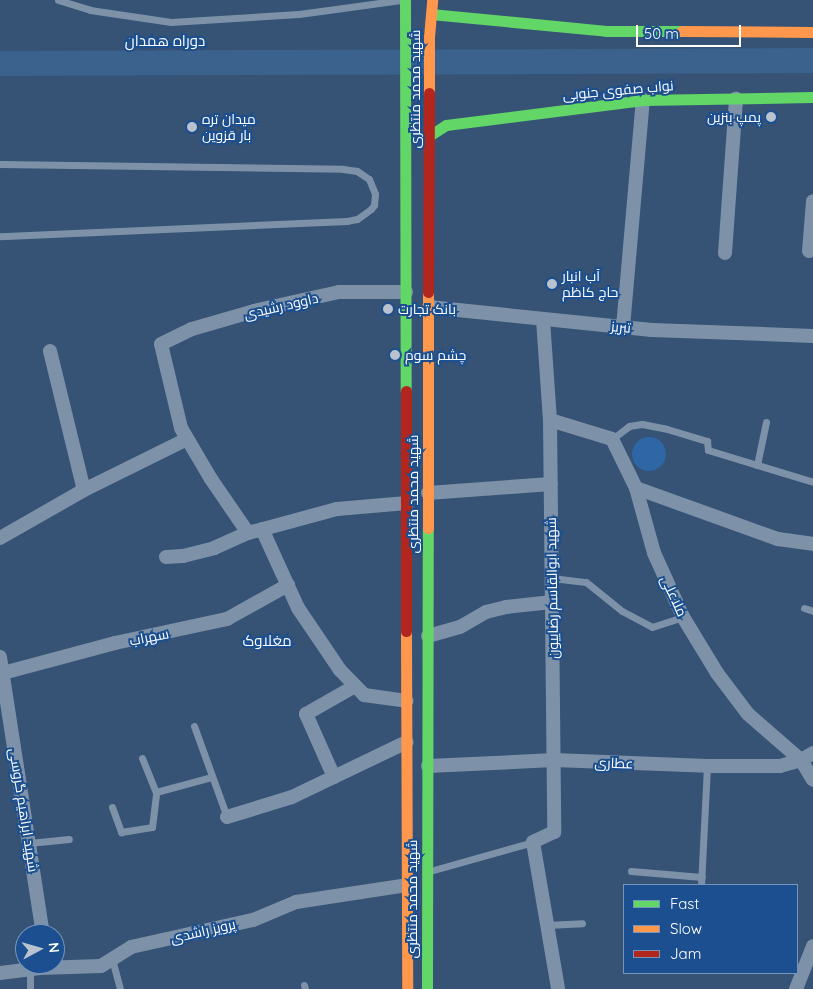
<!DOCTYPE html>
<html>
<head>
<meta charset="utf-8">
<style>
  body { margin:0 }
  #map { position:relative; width:813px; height:989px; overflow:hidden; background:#365274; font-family:Quicksand,Cairo,sans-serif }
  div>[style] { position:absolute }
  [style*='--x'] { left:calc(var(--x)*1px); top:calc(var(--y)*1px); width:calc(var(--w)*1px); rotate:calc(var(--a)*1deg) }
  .green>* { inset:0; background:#2f66a5 }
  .round { border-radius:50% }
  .river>* { height:25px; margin:-12.5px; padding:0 12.5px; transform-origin:12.5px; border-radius:12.5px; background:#3b618d }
  .lane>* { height:7px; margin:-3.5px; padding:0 3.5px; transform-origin:3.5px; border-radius:3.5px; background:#7d92a8 }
  .street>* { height:14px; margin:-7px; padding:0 7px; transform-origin:7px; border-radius:7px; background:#7d92a8 }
  .fast>* { height:11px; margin:-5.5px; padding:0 5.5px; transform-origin:5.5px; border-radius:5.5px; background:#63d668 }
  .slow>* { height:11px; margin:-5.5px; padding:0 5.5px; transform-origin:5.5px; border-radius:5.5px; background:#ff974d }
  .jam>* { height:11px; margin:-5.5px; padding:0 5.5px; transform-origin:5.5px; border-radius:5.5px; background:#b3261e }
  .dots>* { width:14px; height:14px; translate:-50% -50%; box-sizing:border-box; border:2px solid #1b4f8f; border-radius:50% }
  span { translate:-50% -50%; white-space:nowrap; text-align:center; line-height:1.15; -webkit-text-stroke:4px #1b4f8f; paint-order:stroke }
  .street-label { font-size:14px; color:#fff }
  .poi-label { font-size:14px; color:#fff }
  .right { translate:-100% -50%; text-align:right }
  .left { translate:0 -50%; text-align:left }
  .neighbourhood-label { font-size:15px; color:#fff }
  .legend { position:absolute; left:623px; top:884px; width:175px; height:90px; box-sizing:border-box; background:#1b4f8f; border:1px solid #7695bc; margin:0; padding:6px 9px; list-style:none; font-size:15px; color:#fff }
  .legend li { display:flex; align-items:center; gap:10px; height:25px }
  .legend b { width:25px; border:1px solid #7695bc }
  .north { position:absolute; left:15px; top:924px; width:50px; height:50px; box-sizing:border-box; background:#1b4f8f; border:1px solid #7695bc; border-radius:50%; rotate:84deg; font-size:14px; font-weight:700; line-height:20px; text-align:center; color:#fff }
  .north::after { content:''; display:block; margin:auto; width:18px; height:22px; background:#b9c2ce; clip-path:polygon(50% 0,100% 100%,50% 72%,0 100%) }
  .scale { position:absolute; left:636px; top:25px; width:105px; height:22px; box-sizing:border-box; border:2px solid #fff; border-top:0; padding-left:6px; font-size:15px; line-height:18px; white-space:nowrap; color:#fff; -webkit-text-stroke:4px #1b4f8f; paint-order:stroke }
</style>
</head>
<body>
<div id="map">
  <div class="green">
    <i class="round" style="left:632px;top:437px;width:34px;height:34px"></i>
  </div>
  <div class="river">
    <i style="--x:0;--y:63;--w:813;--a:-0.21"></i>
  </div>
  <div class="lane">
    <i style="--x:58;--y:0;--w:34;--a:17"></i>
    <i style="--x:90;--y:10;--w:82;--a:8.4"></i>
    <i style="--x:171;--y:22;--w:128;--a:-3.6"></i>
    <i style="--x:299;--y:14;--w:103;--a:-7.8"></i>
    <i style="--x:0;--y:164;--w:343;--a:0.8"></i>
    <i style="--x:343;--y:169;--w:14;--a:8"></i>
    <i style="--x:357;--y:171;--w:14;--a:34"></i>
    <i style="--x:369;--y:179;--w:16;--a:68"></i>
    <i style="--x:375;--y:194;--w:11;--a:95"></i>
    <i style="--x:374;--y:205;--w:5;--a:127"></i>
    <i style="--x:371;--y:209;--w:17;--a:144"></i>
    <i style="--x:357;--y:219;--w:10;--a:169"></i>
    <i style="--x:347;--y:221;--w:347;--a:177.5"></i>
    <i style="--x:612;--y:439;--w:21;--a:-37"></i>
    <i style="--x:629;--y:426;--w:13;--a:-9"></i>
    <i style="--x:642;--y:424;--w:25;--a:11"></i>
    <i style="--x:667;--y:429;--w:42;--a:16.7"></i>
    <i style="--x:707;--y:441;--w:9;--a:84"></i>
    <i style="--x:708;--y:450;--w:110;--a:16.9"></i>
    <i style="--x:757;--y:465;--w:44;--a:-78.2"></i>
    <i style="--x:552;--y:578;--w:34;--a:7"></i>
    <i style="--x:586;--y:582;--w:46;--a:38.9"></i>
    <i style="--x:622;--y:611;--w:34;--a:28"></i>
    <i style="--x:652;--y:627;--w:33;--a:-18"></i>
    <i style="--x:804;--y:608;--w:9;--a:18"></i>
    <i style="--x:194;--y:726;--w:97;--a:70.1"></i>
    <i style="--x:142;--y:758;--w:37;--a:68"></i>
    <i style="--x:156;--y:792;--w:58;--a:-15"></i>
    <i style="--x:112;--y:807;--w:27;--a:70"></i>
    <i style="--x:121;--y:832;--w:31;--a:-9"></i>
    <i style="--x:152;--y:827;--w:35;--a:-83"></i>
    <i style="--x:29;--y:843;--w:40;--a:-5.7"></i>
    <i style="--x:430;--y:871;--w:107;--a:-15.7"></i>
    <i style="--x:631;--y:871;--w:71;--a:4.8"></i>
    <i style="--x:701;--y:885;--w:119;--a:-87.1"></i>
    <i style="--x:547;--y:925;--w:35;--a:-3"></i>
    <i style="--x:112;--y:959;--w:31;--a:75"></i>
    <i style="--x:30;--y:969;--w:20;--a:90"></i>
    <i style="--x:304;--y:985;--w:4;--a:76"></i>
  </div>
  <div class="street">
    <i style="--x:809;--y:251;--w:50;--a:-85.4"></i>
    <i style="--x:725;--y:253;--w:155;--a:-85.9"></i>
    <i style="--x:429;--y:307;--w:224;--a:5.9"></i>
    <i style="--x:652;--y:330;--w:161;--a:2.1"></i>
    <i style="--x:543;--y:320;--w:100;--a:86"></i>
    <i style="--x:550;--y:420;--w:412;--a:89.4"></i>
    <i style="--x:554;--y:832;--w:23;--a:155"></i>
    <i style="--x:533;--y:842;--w:149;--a:80.3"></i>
    <i style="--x:623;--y:327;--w:228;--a:-85"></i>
    <i style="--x:50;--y:351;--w:143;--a:76.3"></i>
    <i style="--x:550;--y:420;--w:65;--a:17"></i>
    <i style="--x:612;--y:439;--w:55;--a:63.9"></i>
    <i style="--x:636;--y:488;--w:67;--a:74.5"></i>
    <i style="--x:654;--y:553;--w:70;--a:65.6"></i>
    <i style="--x:683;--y:617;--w:66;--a:58.7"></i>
    <i style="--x:717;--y:673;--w:51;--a:52.9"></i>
    <i style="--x:748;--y:714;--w:70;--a:41"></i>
    <i style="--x:801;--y:760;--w:23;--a:59"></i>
    <i style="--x:636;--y:488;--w:151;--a:19.8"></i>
    <i style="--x:778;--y:539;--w:35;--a:8"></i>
    <i style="--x:428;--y:493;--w:123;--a:-4.2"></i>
    <i style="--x:262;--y:529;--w:87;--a:65.5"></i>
    <i style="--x:298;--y:608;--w:75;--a:55.9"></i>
    <i style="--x:340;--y:670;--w:35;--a:46"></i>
    <i style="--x:364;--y:695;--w:43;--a:7.9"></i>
    <i style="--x:248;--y:533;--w:65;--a:-124.4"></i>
    <i style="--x:211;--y:479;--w:59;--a:-120.5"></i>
    <i style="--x:181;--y:428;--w:86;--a:-103.4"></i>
    <i style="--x:161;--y:344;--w:34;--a:-26"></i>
    <i style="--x:192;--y:329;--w:65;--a:-16.2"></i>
    <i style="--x:254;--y:311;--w:87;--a:-12.6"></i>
    <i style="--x:339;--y:292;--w:67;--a:0"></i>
    <i style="--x:0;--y:538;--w:97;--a:-29.7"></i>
    <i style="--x:84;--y:490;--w:115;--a:-26.3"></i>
    <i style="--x:166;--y:557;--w:17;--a:-3"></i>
    <i style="--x:183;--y:556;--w:32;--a:-14"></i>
    <i style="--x:214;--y:548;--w:37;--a:-24"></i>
    <i style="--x:248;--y:533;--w:92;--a:-15.1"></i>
    <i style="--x:337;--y:509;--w:70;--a:-4.9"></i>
    <i style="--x:428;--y:636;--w:33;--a:-16"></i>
    <i style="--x:460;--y:627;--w:30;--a:-30"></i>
    <i style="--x:486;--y:612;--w:21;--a:-14"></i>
    <i style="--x:506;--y:607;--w:46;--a:-6.2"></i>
    <i style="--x:0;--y:657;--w:280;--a:81.2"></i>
    <i style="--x:3;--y:673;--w:116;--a:-15"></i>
    <i style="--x:115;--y:643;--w:115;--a:-12.1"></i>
    <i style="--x:227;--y:619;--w:70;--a:-29.1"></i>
    <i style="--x:428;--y:766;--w:126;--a:-2.7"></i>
    <i style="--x:554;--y:760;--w:153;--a:2.2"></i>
    <i style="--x:707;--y:766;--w:73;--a:0"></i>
    <i style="--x:780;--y:766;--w:22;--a:-16"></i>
    <i style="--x:801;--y:760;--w:14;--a:-30"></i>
    <i style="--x:334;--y:777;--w:69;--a:-114"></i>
    <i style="--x:306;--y:714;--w:56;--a:-29.7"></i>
    <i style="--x:227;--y:817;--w:68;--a:-17.1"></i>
    <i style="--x:292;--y:797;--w:127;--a:-25.6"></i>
    <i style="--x:0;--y:973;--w:40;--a:-7.1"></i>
    <i style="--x:40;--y:968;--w:61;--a:-1.9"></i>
    <i style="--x:101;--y:966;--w:36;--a:-32"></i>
    <i style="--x:131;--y:947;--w:125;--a:-12.5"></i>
    <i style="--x:253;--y:920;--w:47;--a:-22.7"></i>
    <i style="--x:296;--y:902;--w:112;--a:-8.7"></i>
    <i style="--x:796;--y:989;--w:46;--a:-68.4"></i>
  </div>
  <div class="fast">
    <i style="--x:405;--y:0;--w:391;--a:89.9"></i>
    <i style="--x:431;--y:14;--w:176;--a:5.5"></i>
    <i style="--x:606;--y:31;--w:76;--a:0"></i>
    <i style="--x:429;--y:136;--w:20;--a:-33"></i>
    <i style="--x:446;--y:125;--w:199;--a:-7.2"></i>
    <i style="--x:643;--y:100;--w:170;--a:-1"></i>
    <i style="--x:427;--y:989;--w:461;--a:-89.9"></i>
  </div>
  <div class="slow">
    <i style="--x:682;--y:31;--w:131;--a:0.4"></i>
    <i style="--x:429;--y:93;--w:56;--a:-90"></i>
    <i style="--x:429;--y:37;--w:37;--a:-85"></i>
    <i style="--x:428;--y:528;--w:236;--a:-90"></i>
    <i style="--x:406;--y:631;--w:358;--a:89.8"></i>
  </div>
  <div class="jam">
    <i style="--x:428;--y:292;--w:199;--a:-89.7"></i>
    <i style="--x:406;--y:391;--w:240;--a:90"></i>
  </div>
  <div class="dots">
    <i style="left:771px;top:117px;background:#b9c2ce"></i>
    <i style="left:192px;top:127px;background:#b9c2ce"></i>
    <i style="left:552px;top:284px;background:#b9c2ce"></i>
    <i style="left:388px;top:309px;background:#b9c2ce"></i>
    <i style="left:395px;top:355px;background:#b9c2ce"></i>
  </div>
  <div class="street-label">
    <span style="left:415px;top:89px;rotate:-90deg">شهید محمد منتظری</span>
    <span style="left:618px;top:90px;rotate:-5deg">نواب صفوی جنوبی</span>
    <span style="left:281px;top:306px;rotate:-13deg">داوود رشیدی</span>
    <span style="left:621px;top:327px;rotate:5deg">تبریز</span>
    <span style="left:413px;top:494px;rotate:-90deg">شهید محمد منتظری</span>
    <span style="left:552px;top:588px;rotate:-91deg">شهید ابوالقاسم رضاییون</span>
    <span style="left:674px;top:596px;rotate:65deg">ملاعلی</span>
    <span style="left:149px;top:637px;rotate:-11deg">سهراب</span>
    <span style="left:614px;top:763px;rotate:2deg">عطاری</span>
    <span style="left:24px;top:810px;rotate:81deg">شهید ابراهیم گروسی</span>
    <span style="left:412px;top:899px;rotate:-90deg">شهید محمد منتظری</span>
    <span style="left:203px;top:931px;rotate:-13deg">پرویز راشدی</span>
  </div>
  <div class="poi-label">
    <span class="right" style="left:761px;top:117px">پمپ بنزین</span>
    <span class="left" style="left:202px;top:127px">میدان تره<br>بار قزوین</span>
    <span class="left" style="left:562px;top:284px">آب انبار<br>حاج کاظم</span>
    <span class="left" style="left:398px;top:309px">بانک تجارت</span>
    <span class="left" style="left:405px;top:355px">چشم سوم</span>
  </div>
  <div class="neighbourhood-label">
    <span style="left:165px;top:41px">دوراه همدان</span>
    <span style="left:267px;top:641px">مغلاوک</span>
  </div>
  <ul class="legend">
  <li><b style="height:6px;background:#63d668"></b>Fast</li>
  <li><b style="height:6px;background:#ff974d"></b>Slow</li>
  <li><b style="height:6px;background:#b3261e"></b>Jam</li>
  </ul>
  <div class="north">N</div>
  <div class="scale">50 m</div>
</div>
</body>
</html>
